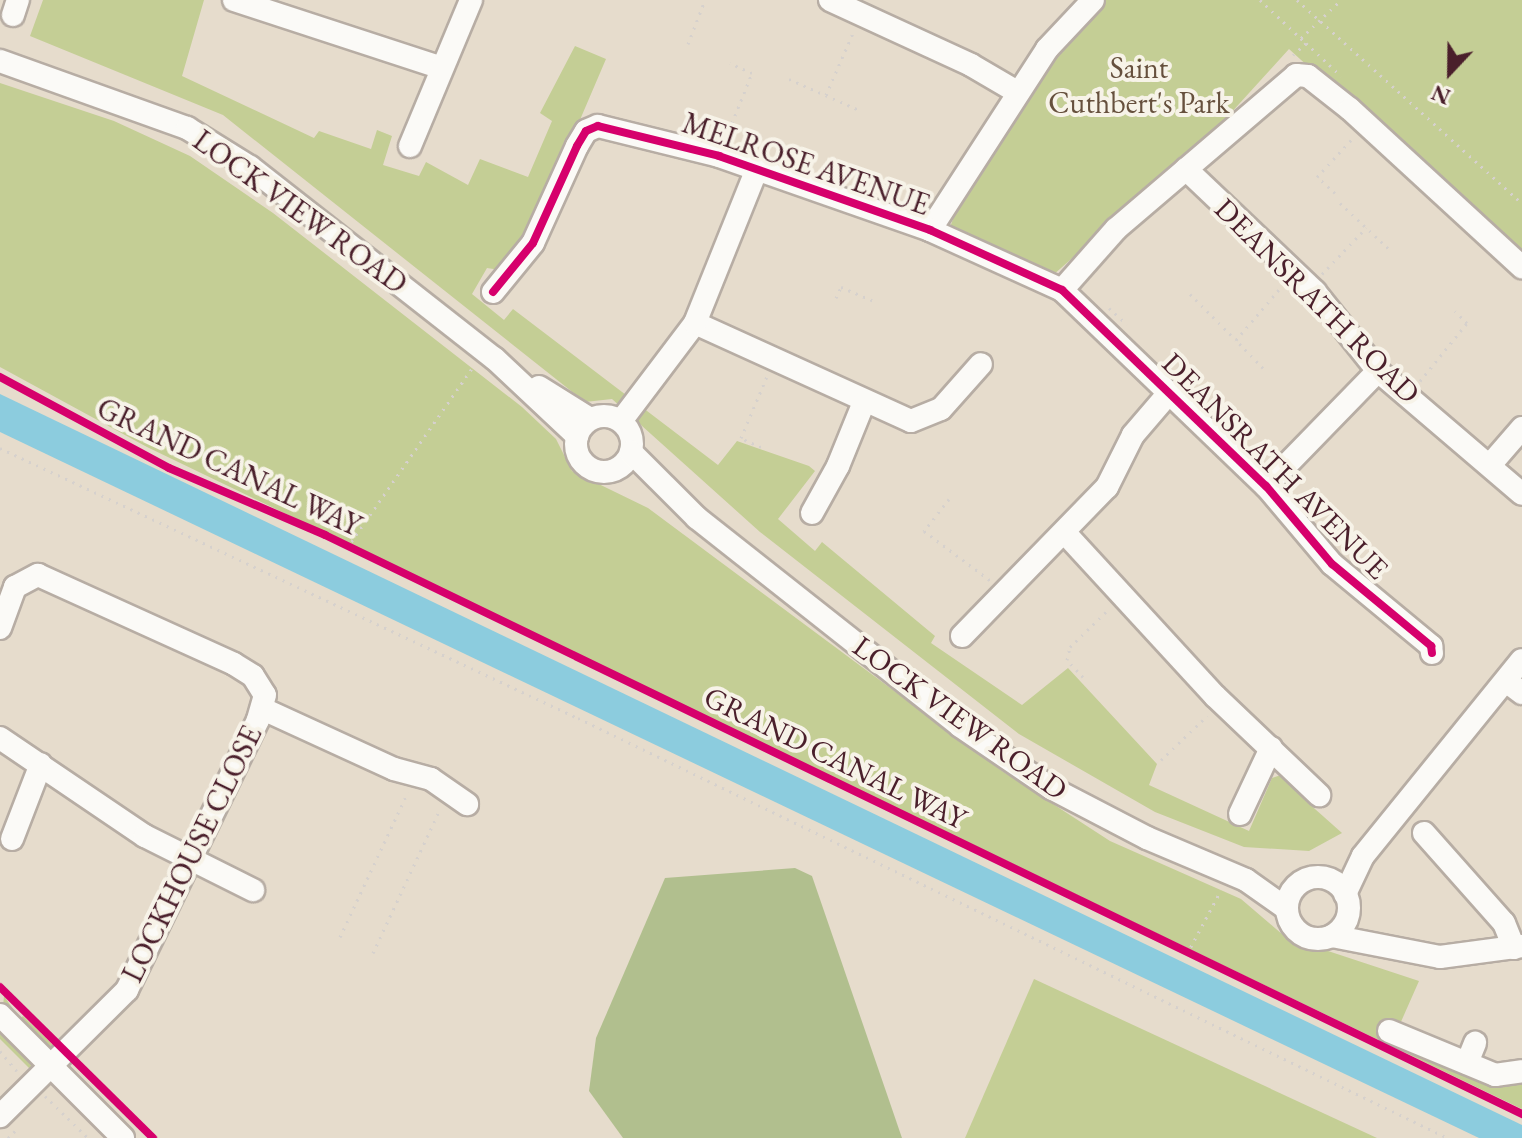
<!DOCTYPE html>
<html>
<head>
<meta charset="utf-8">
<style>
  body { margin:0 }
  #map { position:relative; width:1522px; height:1138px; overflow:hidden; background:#e6dccc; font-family:"EB Garamond",serif }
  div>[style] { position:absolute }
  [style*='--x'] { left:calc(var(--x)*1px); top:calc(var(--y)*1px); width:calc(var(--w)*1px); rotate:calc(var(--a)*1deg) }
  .green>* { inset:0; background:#c4ce95 }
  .forest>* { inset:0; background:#b1bf8e }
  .water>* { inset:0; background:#8cccde }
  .path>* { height:3px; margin-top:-1.5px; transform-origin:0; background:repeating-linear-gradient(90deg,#d6d1cd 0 2px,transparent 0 8px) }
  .roads { filter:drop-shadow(2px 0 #b7ada4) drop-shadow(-2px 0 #b7ada4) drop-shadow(0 2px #b7ada4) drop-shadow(0 -2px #b7ada4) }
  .minor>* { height:22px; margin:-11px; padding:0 11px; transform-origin:11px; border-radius:11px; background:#fbfaf7 }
  .minor>.ring { margin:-11px; padding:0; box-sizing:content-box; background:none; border:22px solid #fbfaf7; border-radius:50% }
  .cycleway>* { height:8px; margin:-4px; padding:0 4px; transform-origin:4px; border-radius:4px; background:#d6006c }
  span { translate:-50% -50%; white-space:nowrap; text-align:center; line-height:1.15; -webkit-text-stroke:8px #f7f3e8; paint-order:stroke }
  .park-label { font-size:30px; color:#66503d }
  .street-label { font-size:30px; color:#4a1f2b }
  .north { position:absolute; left:1410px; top:32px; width:80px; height:80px; -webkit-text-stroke:6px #f7f3e8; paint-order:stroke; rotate:202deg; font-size:22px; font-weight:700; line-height:32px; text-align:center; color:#4a1f2b }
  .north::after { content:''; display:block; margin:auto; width:28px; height:36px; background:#4a1f2b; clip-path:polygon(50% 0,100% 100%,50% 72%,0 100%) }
</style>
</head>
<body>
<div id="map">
  <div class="green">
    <i style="clip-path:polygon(43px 0,204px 0,182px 76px,314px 138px,319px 131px,371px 149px,377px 130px,392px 136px,383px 165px,419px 176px,426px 162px,468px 185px,480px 159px,528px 177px,552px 121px,540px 113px,575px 46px,606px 59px,529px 239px,500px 270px,487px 268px,472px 294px,504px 320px,513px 309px,718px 465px,737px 441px,809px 466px,815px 471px,778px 519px,815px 551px,822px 542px,935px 636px,931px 643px,1022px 705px,1068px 668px,1157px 764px,1149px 785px,1249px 831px,1272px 778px,1284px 774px,1307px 789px,1306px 801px,1342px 833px,1309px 851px,1244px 847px,1155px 812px,1019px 734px,760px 532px,612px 399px,585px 402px,223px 115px,30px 36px)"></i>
    <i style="clip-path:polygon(1104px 0,1522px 0,1522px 261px,1289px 49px,1209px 137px,1052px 276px,948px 233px,963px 191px,1076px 29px)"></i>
    <i style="clip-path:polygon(0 83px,114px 121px,190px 156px,273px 213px,522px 407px,556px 439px,572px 471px,648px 508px,1002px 771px,1110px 841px,1241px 899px,1297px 947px,1328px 951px,1419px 981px,1400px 1024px,1493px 1085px,1522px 1083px,1522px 1109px,147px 447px,0 367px)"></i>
    <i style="clip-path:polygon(1034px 979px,1377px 1138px,965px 1138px)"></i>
    <i style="clip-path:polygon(4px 996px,20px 1019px,23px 1016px,54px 1046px,44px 1046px,3px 1006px)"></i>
    <i style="clip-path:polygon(0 1034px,31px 1061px,31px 1070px,0 1039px)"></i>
  </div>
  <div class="forest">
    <i style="clip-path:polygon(795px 868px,812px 876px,902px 1138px,623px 1138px,589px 1091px,596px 1038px,665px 878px)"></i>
  </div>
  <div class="water">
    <i style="clip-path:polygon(0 394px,1522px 1125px,1522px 1138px,1479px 1138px,0 432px)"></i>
  </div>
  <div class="path">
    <i style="--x:1260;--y:0;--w:63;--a:43.1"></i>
    <i style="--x:1306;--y:43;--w:18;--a:137"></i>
    <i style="--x:1297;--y:0;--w:303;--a:42.1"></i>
    <i style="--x:1301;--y:38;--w:55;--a:-43.5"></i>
    <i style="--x:1306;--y:43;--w:48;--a:43.3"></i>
    <i style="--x:688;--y:44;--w:47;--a:-68.9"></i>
    <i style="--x:789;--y:79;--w:77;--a:23.9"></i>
    <i style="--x:826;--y:95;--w:68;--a:-66.5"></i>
    <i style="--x:726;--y:138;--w:70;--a:-68.2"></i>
    <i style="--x:752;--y:73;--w:24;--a:-156"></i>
    <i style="--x:1335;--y:193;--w:24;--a:-138"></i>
    <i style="--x:1317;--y:177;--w:52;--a:-47.4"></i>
    <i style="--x:1340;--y:203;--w:69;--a:43.2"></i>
    <i style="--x:1322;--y:274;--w:64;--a:-46.3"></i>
    <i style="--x:1190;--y:294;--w:65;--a:45"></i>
    <i style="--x:836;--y:298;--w:12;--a:-66"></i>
    <i style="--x:841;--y:287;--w:34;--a:23"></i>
    <i style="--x:1109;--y:308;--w:24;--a:42"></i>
    <i style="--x:1263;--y:368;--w:39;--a:-134"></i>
    <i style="--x:1236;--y:340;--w:71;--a:-49.6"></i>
    <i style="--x:1420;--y:381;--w:75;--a:-51"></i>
    <i style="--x:1467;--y:323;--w:17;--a:-135"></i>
    <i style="--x:761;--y:447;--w:22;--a:-156"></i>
    <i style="--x:741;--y:438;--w:67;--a:-67.2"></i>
    <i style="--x:0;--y:448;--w:638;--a:25.04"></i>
    <i style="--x:578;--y:718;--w:966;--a:25.77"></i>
    <i style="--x:949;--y:499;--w:41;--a:128"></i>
    <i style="--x:924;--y:531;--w:84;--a:36.7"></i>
    <i style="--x:347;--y:548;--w:221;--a:-55.2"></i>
    <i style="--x:1083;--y:677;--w:23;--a:-133"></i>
    <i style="--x:1067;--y:660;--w:13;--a:-77"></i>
    <i style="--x:1070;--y:647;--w:54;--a:-44.3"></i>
    <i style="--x:1161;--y:760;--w:64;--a:-43.7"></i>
    <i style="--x:340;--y:937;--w:160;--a:-64.9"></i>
    <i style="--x:373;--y:953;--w:159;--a:-65"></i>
    <i style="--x:1187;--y:954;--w:72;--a:-62"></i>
    <i style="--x:0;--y:1051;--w:26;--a:50"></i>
    <i style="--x:45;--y:1096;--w:60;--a:44.3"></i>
    <i style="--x:8;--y:1138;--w:13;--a:-45"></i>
  </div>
  <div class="roads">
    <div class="minor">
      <i style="--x:234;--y:0;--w:216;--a:18.1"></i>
      <i style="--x:830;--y:0;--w:155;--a:24.7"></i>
      <i style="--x:971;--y:65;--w:53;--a:30.4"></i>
      <i style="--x:13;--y:15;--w:16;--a:-72"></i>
      <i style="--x:0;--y:61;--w:199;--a:19.7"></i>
      <i style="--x:187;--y:128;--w:74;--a:31.8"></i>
      <i style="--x:250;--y:167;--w:310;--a:38.1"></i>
      <i style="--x:494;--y:358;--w:114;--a:43.2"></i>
      <i style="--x:410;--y:146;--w:158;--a:-67.3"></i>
      <i style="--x:1186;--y:169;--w:178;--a:43.6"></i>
      <i style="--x:1315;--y:292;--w:101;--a:51.4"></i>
      <i style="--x:1378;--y:371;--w:189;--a:40.5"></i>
      <i style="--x:930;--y:230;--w:216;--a:-57.1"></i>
      <i style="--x:1047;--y:49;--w:67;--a:-46.8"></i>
      <i style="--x:1062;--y:290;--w:81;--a:-48.5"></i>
      <i style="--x:1116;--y:229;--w:237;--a:-40.5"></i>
      <i style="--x:1296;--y:75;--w:12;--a:5"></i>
      <i style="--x:1308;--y:76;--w:53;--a:38.2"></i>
      <i style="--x:1350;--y:109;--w:234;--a:42.6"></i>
      <i style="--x:493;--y:292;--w:63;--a:-50.8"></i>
      <i style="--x:533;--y:243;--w:107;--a:-65.6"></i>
      <i style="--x:577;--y:146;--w:17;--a:-59"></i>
      <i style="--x:586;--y:131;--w:13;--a:-23"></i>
      <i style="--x:598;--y:126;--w:125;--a:13.9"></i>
      <i style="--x:719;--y:156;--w:224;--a:19.3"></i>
      <i style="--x:930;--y:230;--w:145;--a:24.4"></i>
      <i style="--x:1062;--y:290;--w:283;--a:43.9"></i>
      <i style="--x:1266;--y:486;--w:102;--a:49.8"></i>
      <i style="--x:1332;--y:564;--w:129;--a:39.6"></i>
      <i style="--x:1431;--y:646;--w:7;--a:82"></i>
      <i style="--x:695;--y:323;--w:237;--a:24.4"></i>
      <i style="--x:911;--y:421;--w:32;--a:-22"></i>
      <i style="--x:941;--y:409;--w:60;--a:-48.4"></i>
      <i style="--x:539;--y:387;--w:60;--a:32.1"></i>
      <i class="ring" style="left:576px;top:416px;width:34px;height:34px"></i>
      <i style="--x:621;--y:421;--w:123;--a:-52.9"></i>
      <i style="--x:695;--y:323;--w:166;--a:-68.1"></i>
      <i style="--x:631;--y:452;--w:93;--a:45"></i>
      <i style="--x:697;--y:518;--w:335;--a:38.3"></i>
      <i style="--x:960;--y:726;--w:110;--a:34.3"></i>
      <i style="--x:1051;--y:788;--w:108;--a:27.5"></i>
      <i style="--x:1147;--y:838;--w:108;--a:23"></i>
      <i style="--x:1246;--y:880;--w:50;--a:35.3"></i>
      <i style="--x:1490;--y:465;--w:49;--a:-49.1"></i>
      <i style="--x:1266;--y:486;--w:161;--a:-45.8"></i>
      <i style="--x:812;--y:513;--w:54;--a:-61"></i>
      <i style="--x:838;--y:466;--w:69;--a:-67.9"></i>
      <i style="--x:1065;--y:533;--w:222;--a:47.4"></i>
      <i style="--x:1215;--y:696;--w:144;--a:43.6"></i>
      <i style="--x:0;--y:628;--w:44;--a:-69.9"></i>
      <i style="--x:15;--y:587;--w:26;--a:-28"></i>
      <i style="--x:38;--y:575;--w:215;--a:24.4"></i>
      <i style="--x:234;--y:664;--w:22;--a:32"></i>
      <i style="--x:253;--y:676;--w:22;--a:58"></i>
      <i style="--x:265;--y:695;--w:26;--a:106"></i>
      <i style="--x:258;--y:720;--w:300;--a:115.9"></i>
      <i style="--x:127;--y:990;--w:179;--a:135.2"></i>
      <i style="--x:962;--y:636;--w:208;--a:-45.8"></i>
      <i style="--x:1107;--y:487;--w:58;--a:-63.4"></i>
      <i style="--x:1133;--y:435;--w:55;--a:-49.4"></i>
      <i style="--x:1506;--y:681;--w:20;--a:37"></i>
      <i style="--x:263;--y:709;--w:144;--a:24.6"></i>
      <i style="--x:394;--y:769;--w:38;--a:15"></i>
      <i style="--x:431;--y:779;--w:44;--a:34.8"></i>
      <i style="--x:0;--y:738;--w:175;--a:34.1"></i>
      <i style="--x:145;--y:836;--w:121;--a:26.6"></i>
      <i style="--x:1240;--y:814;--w:73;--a:-64.8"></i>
      <i style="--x:1424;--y:833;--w:120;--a:48.4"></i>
      <i style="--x:1504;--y:923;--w:27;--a:68"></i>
      <i style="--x:12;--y:839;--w:80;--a:-68.9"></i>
      <i class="ring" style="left:1287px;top:877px;width:40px;height:40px"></i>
      <i style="--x:1345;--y:894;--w:42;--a:-64.7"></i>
      <i style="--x:1363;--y:856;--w:252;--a:-51"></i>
      <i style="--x:1332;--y:936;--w:110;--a:11"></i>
      <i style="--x:1440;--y:957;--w:83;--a:-7.6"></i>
      <i style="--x:0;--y:1015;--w:174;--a:45"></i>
      <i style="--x:1389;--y:1031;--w:115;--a:22.5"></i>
      <i style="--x:1495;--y:1075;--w:27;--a:-8"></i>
      <i style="--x:1467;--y:1063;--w:22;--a:-68"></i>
    </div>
  </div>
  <div class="cycleway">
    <i style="--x:493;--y:292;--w:63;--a:-50.8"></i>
    <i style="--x:533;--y:243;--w:107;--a:-65.6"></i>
    <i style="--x:577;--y:146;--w:17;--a:-59"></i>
    <i style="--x:586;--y:131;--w:13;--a:-23"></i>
    <i style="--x:598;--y:126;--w:125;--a:13.9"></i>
    <i style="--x:719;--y:156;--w:224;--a:19.3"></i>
    <i style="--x:930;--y:230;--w:145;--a:24.4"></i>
    <i style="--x:1062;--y:290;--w:283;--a:43.9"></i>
    <i style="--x:1266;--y:486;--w:102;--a:49.8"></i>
    <i style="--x:1332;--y:564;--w:129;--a:39.6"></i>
    <i style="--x:1431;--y:646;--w:7;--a:82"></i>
    <i style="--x:0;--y:377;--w:192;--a:28.3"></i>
    <i style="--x:169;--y:468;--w:170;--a:23.2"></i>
    <i style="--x:325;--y:535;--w:1330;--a:25.81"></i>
    <i style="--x:0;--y:987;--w:215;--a:44.6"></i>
  </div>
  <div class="park-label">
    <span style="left:1139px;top:85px">Saint<br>Cuthbert's Park</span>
  </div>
  <div class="street-label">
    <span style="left:806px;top:164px;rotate:19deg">MELROSE AVENUE</span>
    <span style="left:300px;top:212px;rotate:36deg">LOCK VIEW ROAD</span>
    <span style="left:1317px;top:301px;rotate:45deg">DEANSRATH ROAD</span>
    <span style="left:1275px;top:466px;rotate:45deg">DEANSRATH AVENUE</span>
    <span style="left:229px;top:467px;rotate:25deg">GRAND CANAL WAY</span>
    <span style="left:960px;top:718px;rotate:36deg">LOCK VIEW ROAD</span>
    <span style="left:835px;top:758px;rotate:26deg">GRAND CANAL WAY</span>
    <span style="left:192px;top:854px;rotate:-64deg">LOCKHOUSE CLOSE</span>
  </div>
  <div class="north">N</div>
</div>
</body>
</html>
